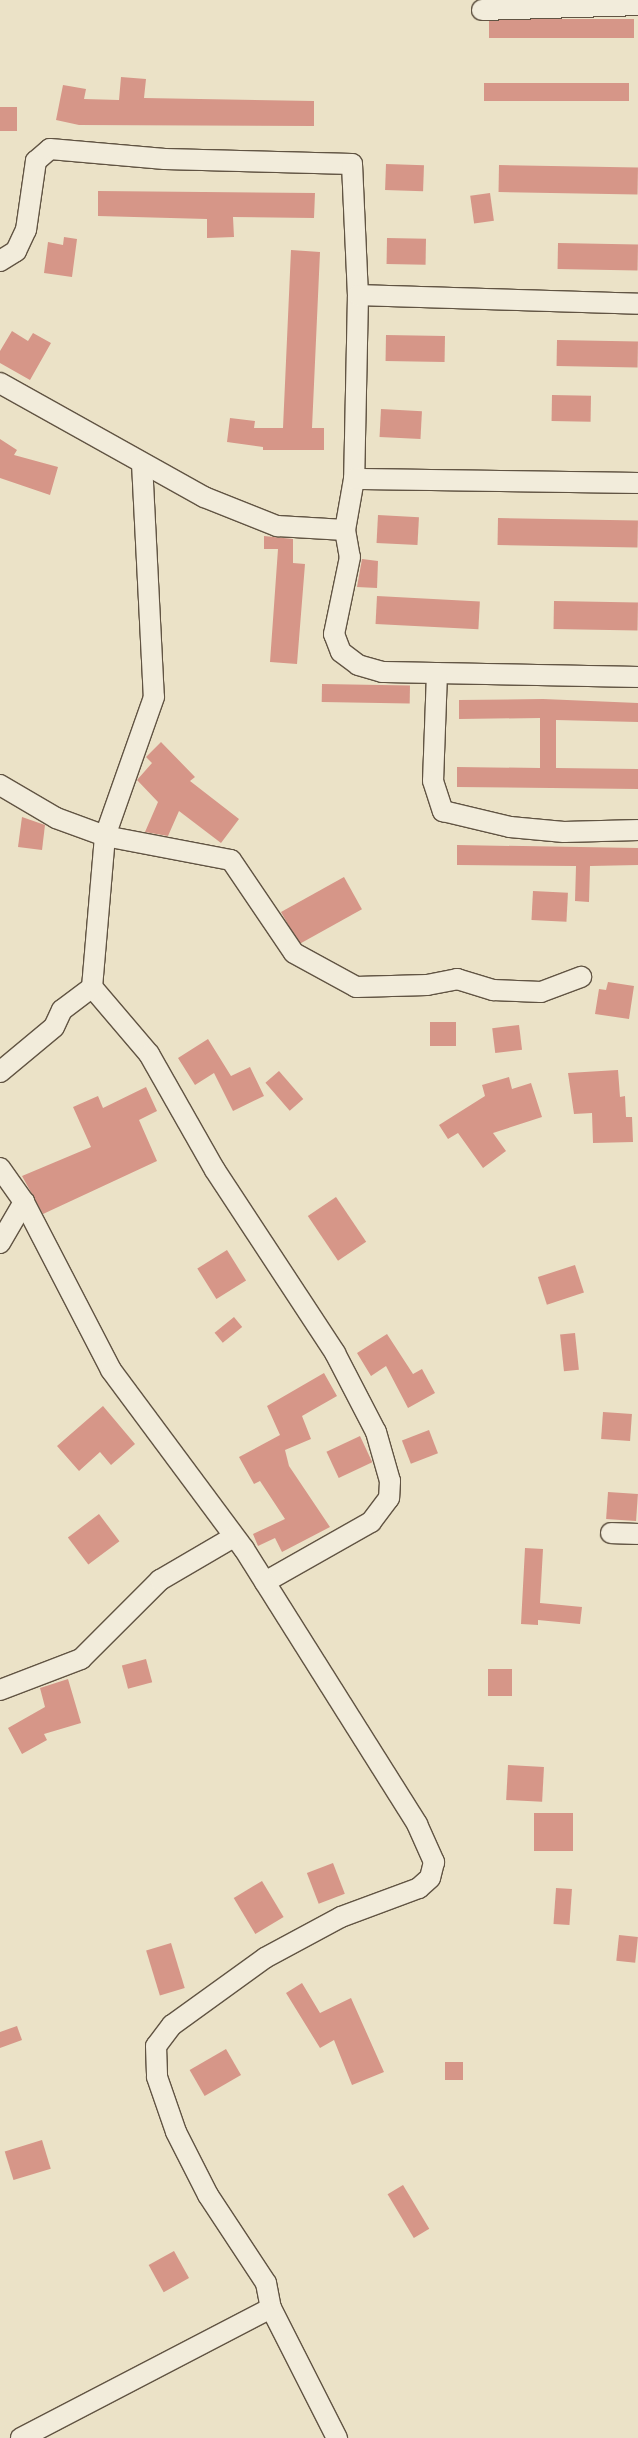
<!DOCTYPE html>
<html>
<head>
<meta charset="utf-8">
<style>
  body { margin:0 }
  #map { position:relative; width:638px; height:2438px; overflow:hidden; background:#ebe2c7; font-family:"IM FELL English",serif }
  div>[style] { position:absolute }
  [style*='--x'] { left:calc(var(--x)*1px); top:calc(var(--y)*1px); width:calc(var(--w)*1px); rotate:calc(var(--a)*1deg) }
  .building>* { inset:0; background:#d69688; transform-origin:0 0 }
  .roads { filter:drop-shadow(1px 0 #615443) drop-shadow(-1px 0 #615443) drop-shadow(0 1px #615443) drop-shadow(0 -1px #615443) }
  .minor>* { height:20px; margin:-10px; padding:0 10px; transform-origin:10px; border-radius:10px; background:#f2ecdb }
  span { translate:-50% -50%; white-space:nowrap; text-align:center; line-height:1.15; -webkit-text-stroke:4px #f2ecdb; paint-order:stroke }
</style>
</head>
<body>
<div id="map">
  <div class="building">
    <i style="left:634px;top:19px;width:19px;height:145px;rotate:90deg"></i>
    <i style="clip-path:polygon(121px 77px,146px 79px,144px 98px,314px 101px,314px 126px,79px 125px,56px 120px,63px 85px,86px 89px,84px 99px,119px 100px)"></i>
    <i style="left:484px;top:83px;width:145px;height:18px"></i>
    <i style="left:0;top:107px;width:17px;height:24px"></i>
    <i style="left:386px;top:164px;width:38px;height:26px;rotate:2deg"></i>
    <i style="left:499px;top:165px;width:139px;height:27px;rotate:1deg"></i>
    <i style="clip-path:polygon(98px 191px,315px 193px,314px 218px,233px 217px,234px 237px,207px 238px,207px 219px,98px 216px)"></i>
    <i style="left:490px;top:193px;width:28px;height:20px;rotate:82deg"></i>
    <i style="clip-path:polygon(64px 237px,77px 239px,72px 277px,44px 273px,48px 242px,63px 245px)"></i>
    <i style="left:387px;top:238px;width:39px;height:26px;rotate:1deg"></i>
    <i style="left:558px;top:243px;width:80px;height:26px;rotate:1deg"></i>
    <i style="clip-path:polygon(291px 250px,320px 252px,312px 428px,324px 428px,324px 450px,263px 450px,263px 447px,227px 442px,230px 418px,255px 421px,254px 428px,283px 428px)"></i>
    <i style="clip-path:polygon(12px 331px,28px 341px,33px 333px,51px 343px,30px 380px,0 363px,0 351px)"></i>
    <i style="left:386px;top:335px;width:59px;height:26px;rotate:1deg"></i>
    <i style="left:557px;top:340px;width:81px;height:26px;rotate:1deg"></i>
    <i style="left:552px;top:395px;width:39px;height:26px;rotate:1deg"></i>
    <i style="left:381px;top:409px;width:41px;height:28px;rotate:3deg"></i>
    <i style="clip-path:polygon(0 439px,17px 450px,14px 455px,58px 467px,50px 495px,0 478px)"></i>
    <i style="left:378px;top:515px;width:41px;height:28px;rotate:3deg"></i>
    <i style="left:498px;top:518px;width:140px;height:27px;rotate:1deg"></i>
    <i style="clip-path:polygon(264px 536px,293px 539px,293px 563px,305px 564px,297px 664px,270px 662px,278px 549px,264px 549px)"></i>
    <i style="clip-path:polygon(362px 559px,378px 561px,377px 588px,357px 587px)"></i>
    <i style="left:377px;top:596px;width:103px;height:28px;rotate:3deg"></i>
    <i style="left:554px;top:601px;width:84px;height:28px;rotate:1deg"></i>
    <i style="left:322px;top:684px;width:88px;height:18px;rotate:1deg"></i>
    <i style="clip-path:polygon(543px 699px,638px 703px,638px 722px,556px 720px,556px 768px,638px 769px,638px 789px,457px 787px,457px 767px,540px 768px,540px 718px,459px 719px,459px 700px)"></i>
    <i style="clip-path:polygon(161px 742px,195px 777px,190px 781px,239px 819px,221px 843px,179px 811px,168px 836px,145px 832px,158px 802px,137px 780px,152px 763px,146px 757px)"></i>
    <i style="clip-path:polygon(22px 817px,45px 825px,42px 850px,18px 847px)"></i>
    <i style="clip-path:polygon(457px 845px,638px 848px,638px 865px,590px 866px,589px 902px,575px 901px,576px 866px,457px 865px)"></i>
    <i style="left:344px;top:877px;width:37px;height:72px;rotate:61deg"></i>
    <i style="left:533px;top:891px;width:35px;height:29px;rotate:3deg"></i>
    <i style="clip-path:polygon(608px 982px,634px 986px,629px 1019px,595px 1014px,599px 989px,606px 990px)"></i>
    <i style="left:430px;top:1022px;width:26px;height:24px"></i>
    <i style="left:519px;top:1025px;width:25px;height:27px;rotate:83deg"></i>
    <i style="clip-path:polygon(208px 1039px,231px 1076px,250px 1067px,264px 1096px,233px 1111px,214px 1073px,195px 1085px,178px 1058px)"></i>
    <i style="clip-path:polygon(618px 1070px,620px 1097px,625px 1096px,626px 1117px,632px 1117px,633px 1142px,593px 1143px,592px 1113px,574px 1114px,568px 1073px)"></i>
    <i style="left:279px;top:1071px;width:37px;height:18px;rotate:49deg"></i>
    <i style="clip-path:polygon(509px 1077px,512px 1089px,531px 1083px,542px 1117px,493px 1133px,506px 1151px,483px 1168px,458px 1133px,448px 1139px,439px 1125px,485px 1096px,482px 1085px)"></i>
    <i style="clip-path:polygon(146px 1087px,157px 1111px,139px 1120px,157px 1161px,43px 1214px,22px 1176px,91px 1147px,73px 1107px,98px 1096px,103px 1108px)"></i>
    <i style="left:336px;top:1197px;width:54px;height:34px;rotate:56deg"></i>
    <i style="left:227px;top:1250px;width:36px;height:35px;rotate:58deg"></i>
    <i style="left:575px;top:1265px;width:29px;height:39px;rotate:72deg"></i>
    <i style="left:234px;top:1317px;width:13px;height:25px;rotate:51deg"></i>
    <i style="left:575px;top:1333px;width:37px;height:15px;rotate:84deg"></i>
    <i style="clip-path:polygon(387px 1334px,413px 1374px,422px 1369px,435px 1393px,408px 1408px,386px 1366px,371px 1376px,357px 1353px)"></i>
    <i style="clip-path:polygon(324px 1373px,337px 1396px,302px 1416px,311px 1439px,285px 1450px,289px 1466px,330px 1527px,282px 1552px,275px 1538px,258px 1546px,253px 1534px,285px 1519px,260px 1481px,254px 1484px,239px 1457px,280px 1435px,267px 1406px)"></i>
    <i style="clip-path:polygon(103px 1406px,135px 1444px,111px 1465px,100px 1452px,79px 1471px,57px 1446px)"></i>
    <i style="left:603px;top:1412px;width:29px;height:27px;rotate:4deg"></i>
    <i style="left:429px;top:1430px;width:25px;height:29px;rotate:69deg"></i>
    <i style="left:360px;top:1436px;width:29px;height:37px;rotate:65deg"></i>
    <i style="left:608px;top:1492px;width:30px;height:27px;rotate:4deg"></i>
    <i style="left:99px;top:1514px;width:34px;height:39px;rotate:53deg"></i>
    <i style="clip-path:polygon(525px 1548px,543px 1549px,540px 1603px,582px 1607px,580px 1624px,538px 1620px,538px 1625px,521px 1624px)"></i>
    <i style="left:146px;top:1659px;width:24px;height:25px;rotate:75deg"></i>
    <i style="left:488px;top:1669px;width:24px;height:27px"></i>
    <i style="clip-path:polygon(68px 1679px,81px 1723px,44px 1734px,47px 1740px,22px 1754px,8px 1728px,45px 1707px,40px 1688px)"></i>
    <i style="left:508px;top:1765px;width:36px;height:35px;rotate:3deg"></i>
    <i style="left:534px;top:1813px;width:39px;height:38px"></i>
    <i style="left:333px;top:1863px;width:33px;height:28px;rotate:69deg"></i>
    <i style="left:262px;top:1881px;width:42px;height:33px;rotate:59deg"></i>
    <i style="left:556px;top:1888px;width:16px;height:36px;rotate:4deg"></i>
    <i style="left:619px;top:1935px;width:19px;height:26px;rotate:6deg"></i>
    <i style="left:171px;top:1943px;width:47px;height:26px;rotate:73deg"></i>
    <i style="clip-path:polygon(302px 1983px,320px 2013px,351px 1998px,384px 2072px,352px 2085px,334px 2040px,320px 2048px,286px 1993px)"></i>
    <i style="clip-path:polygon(17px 2026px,22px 2040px,0 2048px,0 2032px)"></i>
    <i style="left:226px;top:2049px;width:30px;height:42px;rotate:60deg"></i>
    <i style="left:445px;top:2062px;width:18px;height:18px"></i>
    <i style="left:42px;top:2140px;width:30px;height:39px;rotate:73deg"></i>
    <i style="left:403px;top:2185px;width:51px;height:18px;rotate:59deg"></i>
    <i style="left:174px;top:2251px;width:31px;height:29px;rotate:61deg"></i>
  </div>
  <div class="roads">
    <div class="minor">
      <i style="--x:482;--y:10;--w:156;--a:-1.8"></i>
      <i style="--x:0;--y:261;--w:19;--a:-32"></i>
      <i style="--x:16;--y:251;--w:23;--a:-65"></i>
      <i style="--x:26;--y:230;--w:70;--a:-81.8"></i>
      <i style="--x:36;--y:161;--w:18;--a:-41"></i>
      <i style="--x:50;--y:149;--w:115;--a:5"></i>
      <i style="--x:165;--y:159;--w:187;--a:1.5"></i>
      <i style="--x:352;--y:164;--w:131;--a:87.4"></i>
      <i style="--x:358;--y:295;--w:184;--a:91.2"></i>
      <i style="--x:354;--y:479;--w:52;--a:100"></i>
      <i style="--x:358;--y:295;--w:280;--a:1.8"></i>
      <i style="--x:0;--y:383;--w:234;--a:29.2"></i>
      <i style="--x:204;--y:497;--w:79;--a:21.7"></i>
      <i style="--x:277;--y:526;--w:68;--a:3.4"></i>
      <i style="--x:345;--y:530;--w:27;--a:80"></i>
      <i style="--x:350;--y:557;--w:79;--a:101.7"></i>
      <i style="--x:334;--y:634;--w:19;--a:69"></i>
      <i style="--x:341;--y:652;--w:21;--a:37"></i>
      <i style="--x:358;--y:665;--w:25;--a:16"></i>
      <i style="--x:382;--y:672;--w:256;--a:1.1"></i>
      <i style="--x:142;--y:463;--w:234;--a:87.1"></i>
      <i style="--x:154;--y:697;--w:147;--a:109.4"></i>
      <i style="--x:105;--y:836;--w:152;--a:94.9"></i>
      <i style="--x:92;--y:987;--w:88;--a:49.6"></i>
      <i style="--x:149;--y:1054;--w:133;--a:60.4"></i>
      <i style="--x:215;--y:1170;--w:219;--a:56.7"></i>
      <i style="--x:335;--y:1353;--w:89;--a:62.6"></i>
      <i style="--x:376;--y:1432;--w:51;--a:74.1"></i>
      <i style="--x:390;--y:1481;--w:17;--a:93"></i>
      <i style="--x:389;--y:1498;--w:30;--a:127"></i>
      <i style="--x:371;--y:1522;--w:122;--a:150.5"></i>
      <i style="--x:354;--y:479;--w:284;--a:0.8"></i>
      <i style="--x:437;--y:673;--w:108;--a:92.1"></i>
      <i style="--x:433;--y:781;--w:32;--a:72"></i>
      <i style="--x:443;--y:811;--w:69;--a:13.4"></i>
      <i style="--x:510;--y:827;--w:54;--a:5.3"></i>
      <i style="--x:564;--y:832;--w:74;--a:-1.5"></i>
      <i style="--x:0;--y:785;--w:65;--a:30.5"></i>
      <i style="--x:56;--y:818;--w:52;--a:20.2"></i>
      <i style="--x:105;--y:836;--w:128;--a:10.8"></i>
      <i style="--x:231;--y:860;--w:112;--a:55.9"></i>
      <i style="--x:294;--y:953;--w:71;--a:28.7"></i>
      <i style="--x:356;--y:987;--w:71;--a:-1.6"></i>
      <i style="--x:427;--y:985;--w:31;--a:-11"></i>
      <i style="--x:457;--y:979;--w:38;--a:17"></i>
      <i style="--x:493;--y:990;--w:48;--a:2.4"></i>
      <i style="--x:541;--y:992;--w:43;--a:-20.6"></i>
      <i style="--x:0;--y:1072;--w:70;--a:-39.8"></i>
      <i style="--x:54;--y:1027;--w:19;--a:-65"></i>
      <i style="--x:62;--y:1010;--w:38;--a:-37"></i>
      <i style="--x:0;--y:1168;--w:42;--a:54.8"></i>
      <i style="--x:24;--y:1202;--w:189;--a:62.6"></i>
      <i style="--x:111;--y:1370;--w:223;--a:53.4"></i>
      <i style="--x:244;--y:1549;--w:325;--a:57.8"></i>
      <i style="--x:417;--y:1824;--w:42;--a:65.9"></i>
      <i style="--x:434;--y:1862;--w:16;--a:104"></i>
      <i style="--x:430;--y:1878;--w:15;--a:138"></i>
      <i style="--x:419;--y:1888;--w:83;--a:159.6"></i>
      <i style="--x:341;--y:1917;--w:86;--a:151.7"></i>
      <i style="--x:265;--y:1958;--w:115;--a:144.2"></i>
      <i style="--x:172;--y:2025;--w:26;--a:127"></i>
      <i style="--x:156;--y:2046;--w:31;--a:88"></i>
      <i style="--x:157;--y:2077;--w:58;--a:70.9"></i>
      <i style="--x:176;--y:2132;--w:71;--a:63.1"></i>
      <i style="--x:208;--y:2195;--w:105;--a:56.6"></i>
      <i style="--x:266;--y:2283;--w:25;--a:79"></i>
      <i style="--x:271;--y:2308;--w:282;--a:152.5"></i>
      <i style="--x:0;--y:1243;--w:48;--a:-59.7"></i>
      <i style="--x:611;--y:1533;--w:27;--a:2"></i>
      <i style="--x:0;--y:1690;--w:87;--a:-20.9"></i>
      <i style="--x:81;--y:1659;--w:112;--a:-45"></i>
      <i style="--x:160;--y:1580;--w:83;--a:-30.3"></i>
      <i style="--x:271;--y:2308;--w:146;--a:63.1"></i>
    </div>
  </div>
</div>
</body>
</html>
